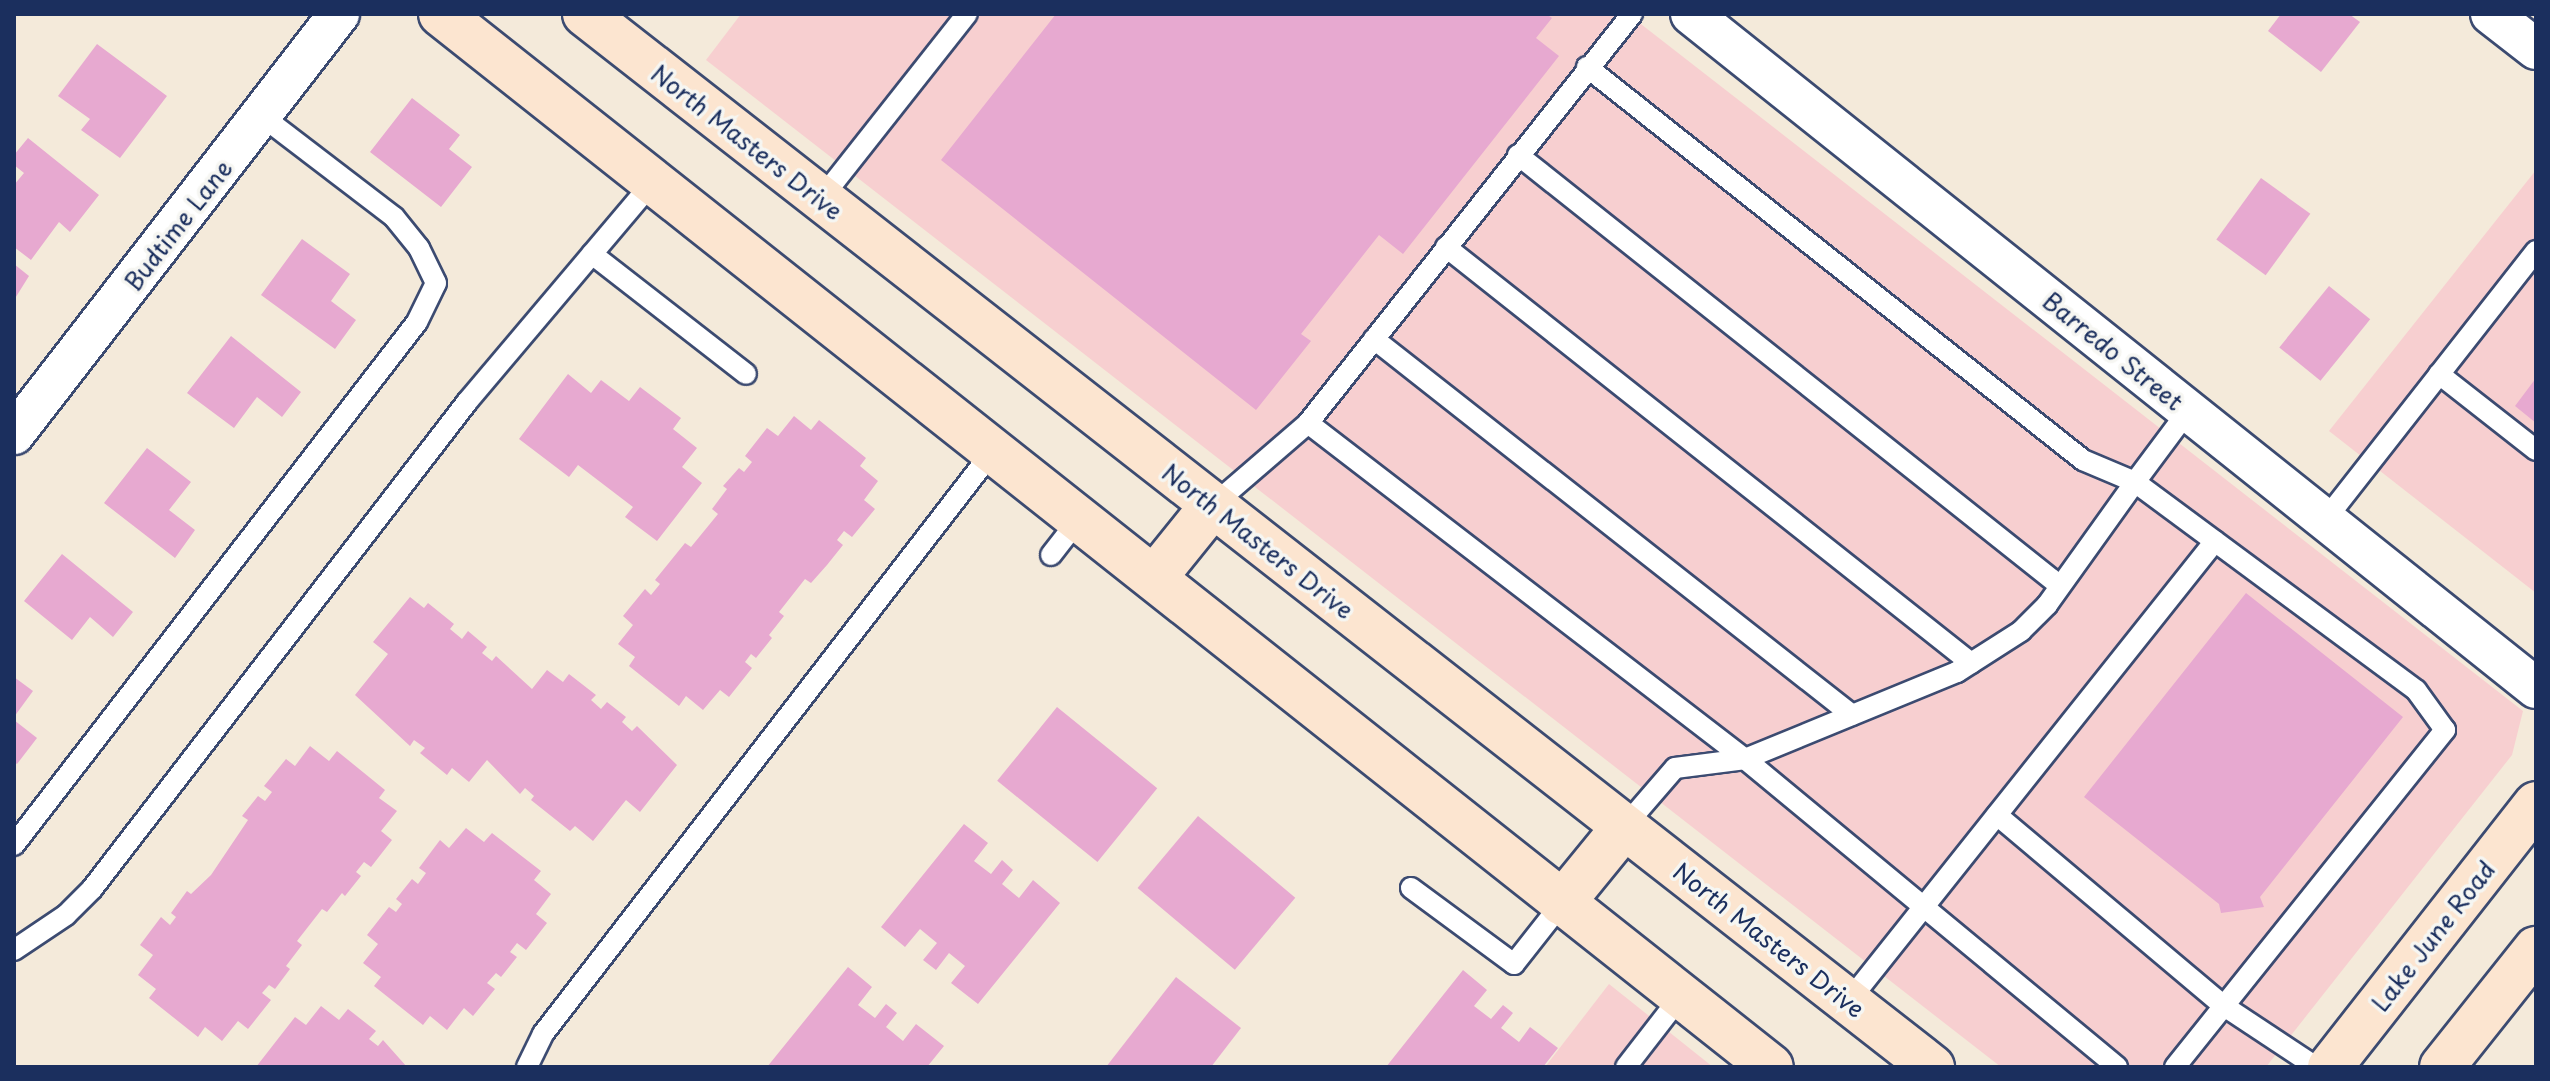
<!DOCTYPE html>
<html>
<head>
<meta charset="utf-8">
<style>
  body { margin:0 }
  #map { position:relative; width:2550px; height:1081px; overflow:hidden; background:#f4eada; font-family:"Playpen Sans",sans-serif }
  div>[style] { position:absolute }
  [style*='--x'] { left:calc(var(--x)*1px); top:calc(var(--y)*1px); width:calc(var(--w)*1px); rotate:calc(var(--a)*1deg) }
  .built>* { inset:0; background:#f7cfd0 }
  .building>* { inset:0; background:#e7a9d0; transform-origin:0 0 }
  .roads { filter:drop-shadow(2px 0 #3c4b71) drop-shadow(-2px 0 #3c4b71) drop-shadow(0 2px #3c4b71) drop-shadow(0 -2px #3c4b71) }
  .service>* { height:20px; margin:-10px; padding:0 10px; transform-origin:10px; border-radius:10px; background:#fff }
  .minor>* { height:40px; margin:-20px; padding:0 20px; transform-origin:20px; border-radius:20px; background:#fff }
  .secondary>* { height:44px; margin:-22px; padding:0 22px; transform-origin:22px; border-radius:22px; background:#fce5d0 }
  span { translate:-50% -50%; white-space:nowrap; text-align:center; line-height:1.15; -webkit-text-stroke:7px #f6f6f2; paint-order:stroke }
  .street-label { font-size:24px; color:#1b2f5e }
  .frame { position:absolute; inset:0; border:16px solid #1b2f5e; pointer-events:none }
</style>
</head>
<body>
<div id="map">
  <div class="built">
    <i style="clip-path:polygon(741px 14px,1628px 14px,2523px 711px,2512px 755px,2266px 1067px,2001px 1067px,706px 60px)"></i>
    <i style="clip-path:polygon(2536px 170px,2536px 593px,2329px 431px)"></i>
    <i style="clip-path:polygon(1609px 984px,1713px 1067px,1545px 1067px)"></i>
  </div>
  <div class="building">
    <i style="clip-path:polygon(1056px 14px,1546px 14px,1552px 18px,1536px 38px,1559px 56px,1403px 254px,1379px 235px,1301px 334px,1311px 341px,1256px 410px,941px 160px)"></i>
    <i style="clip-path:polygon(2281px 14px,2349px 14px,2360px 22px,2321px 72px,2268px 31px)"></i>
    <i style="clip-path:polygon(97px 44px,167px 96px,120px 158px,81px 130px,90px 119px,58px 96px)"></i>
    <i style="clip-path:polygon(412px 98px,460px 135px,449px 149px,472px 167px,441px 207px,370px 152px)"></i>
    <i style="clip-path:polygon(28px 138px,99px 195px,70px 232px,59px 222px,31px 260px,14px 247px,14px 185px,24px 173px,14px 165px,14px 155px)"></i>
    <i style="left:2261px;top:178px;width:61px;height:76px;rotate:36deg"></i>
    <i style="clip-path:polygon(302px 239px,350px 274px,331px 301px,356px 320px,335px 349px,261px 295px)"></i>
    <i style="clip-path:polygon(14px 264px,29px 276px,14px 300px)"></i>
    <i style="left:2329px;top:286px;width:53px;height:79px;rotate:39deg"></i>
    <i style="clip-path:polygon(231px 336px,301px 392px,282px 417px,257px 397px,234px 428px,187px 393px)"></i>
    <i style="clip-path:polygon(568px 374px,591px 393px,601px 380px,629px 401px,640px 387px,681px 418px,673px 429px,697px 448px,682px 467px,702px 483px,657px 541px,625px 517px,633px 507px,578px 465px,569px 477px,519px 439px)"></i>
    <i style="clip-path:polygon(2536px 378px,2536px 423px,2515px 406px)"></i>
    <i style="clip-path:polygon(794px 416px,811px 430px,819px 420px,866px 458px,860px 466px,878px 481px,864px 500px,875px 509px,852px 537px,844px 531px,837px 540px,843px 545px,827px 565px,811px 583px,805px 579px,779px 612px,784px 616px,769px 635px,772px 638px,756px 658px,751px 654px,745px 662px,752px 668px,729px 697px,720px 690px,703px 710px,686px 696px,679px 706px,629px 666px,635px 657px,618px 644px,633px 625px,623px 616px,645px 589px,651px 595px,660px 584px,655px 580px,685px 543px,691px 547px,718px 514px,712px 509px,727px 489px,723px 486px,739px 468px,744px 472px,752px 462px,745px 456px,767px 428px,778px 436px)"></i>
    <i style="clip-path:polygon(147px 448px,191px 482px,169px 510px,195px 530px,175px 558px,104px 503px)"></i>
    <i style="clip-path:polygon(62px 554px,133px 612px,113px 637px,90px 617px,72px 640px,24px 601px)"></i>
    <i style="clip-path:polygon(2246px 593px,2403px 717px,2260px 897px,2264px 907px,2221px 913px,2219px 904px,2084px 797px)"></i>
    <i style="clip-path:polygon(410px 597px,424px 608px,428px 603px,454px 624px,450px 629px,462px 639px,468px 631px,487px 647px,482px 653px,492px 661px,496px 656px,532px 689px,547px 670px,563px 682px,569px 674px,596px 695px,591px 700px,601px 709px,607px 702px,626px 717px,622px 722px,632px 731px,637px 726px,677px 765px,640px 812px,626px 800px,593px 841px,575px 826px,570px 831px,531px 800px,534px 796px,525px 788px,520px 794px,487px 760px,469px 782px,452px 768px,447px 775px,420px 753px,425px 748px,414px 740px,410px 746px,355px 695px,388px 654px,373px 642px)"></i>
    <i style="clip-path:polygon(14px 677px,33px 691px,14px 717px)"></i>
    <i style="left:1057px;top:707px;width:129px;height:95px;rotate:39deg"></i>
    <i style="clip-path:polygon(14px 720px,37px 738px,17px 764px,14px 762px)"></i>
    <i style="clip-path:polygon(310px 746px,329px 761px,337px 751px,385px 790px,379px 798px,397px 811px,381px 831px,392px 840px,371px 867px,364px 862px,356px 872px,361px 876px,345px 896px,342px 893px,327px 912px,322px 909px,297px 941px,302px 945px,286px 966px,290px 969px,275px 989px,269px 985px,262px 993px,271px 1000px,248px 1029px,238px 1021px,222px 1041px,205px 1027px,198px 1037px,149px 998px,156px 989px,138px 975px,153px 955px,140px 945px,161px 917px,170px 925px,176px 917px,171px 913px,187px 891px,191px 894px,211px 875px,248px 820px,242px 816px,258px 796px,265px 801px,272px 792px,264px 786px,286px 759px,295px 766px)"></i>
    <i style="left:1198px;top:816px;width:127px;height:94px;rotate:40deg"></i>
    <i style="clip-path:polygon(964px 824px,988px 843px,974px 861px,991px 874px,1002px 860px,1013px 870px,1002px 884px,1019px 898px,1033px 880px,1060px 903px,978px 1004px,951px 983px,965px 966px,949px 953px,936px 970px,923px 960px,937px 943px,920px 929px,905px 947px,881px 927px)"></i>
    <i style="clip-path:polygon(466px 828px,484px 842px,492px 833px,541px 871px,534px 880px,551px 894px,536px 914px,547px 923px,526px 950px,517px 943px,510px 952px,517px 957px,501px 977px,496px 973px,487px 983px,495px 989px,473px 1016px,464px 1008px,447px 1030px,430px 1016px,423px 1025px,374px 986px,381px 977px,363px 963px,378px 944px,367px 935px,389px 907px,396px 912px,402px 904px,396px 899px,412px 879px,418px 884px,426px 873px,419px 868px,440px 840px,449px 848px)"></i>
    <i style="clip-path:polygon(848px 967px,872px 987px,858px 1005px,875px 1018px,886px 1004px,897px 1013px,886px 1027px,903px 1041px,916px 1024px,944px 1046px,927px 1067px,767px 1067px)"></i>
    <i style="clip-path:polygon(1463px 970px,1487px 990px,1474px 1006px,1491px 1019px,1503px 1005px,1513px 1013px,1501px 1028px,1519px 1042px,1530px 1027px,1558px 1048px,1543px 1067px,1386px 1067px)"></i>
    <i style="clip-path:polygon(1176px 977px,1241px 1028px,1211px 1067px,1106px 1067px)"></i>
    <i style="clip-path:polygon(321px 1006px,339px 1020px,348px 1009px,376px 1031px,369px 1039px,378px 1046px,383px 1040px,407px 1067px,256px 1067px,295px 1017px,306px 1025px)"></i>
  </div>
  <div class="roads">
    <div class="service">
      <i style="--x:1518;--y:155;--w:691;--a:38.48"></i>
      <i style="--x:820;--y:200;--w:237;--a:-51.7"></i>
      <i style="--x:1446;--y:247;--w:670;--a:38.39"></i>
      <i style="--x:592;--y:254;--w:195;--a:37.9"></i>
      <i style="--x:1374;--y:339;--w:608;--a:38.19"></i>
      <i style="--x:2439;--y:374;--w:123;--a:38.1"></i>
      <i style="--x:1308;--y:423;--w:551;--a:37.56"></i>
      <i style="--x:1745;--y:759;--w:229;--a:-22.3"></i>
      <i style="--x:1957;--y:672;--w:76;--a:-32.6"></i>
      <i style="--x:2021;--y:631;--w:37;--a:-45"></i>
      <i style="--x:2047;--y:605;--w:151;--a:-54.4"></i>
      <i style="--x:2135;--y:482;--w:56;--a:-157.1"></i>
      <i style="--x:2083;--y:460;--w:633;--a:-141.61"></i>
      <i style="--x:1212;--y:506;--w:127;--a:-40.8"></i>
      <i style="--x:1308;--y:423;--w:522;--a:-51.61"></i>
      <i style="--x:2325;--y:520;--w:342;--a:-51.9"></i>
      <i style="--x:1051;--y:555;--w:46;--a:-52.1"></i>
      <i style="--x:1997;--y:815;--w:297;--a:40.1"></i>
      <i style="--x:2224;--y:1006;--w:110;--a:33.5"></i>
      <i style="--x:1624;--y:827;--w:78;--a:-49.2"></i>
      <i style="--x:1675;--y:768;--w:71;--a:-7.3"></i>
      <i style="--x:1745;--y:759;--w:483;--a:39.6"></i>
      <i style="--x:14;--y:845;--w:660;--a:-52.38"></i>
      <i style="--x:417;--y:322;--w:43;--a:-64"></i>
      <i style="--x:436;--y:283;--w:39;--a:-116"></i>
      <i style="--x:419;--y:248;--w:40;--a:-129"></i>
      <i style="--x:394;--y:217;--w:165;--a:-142.6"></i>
      <i style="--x:1411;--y:888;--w:128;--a:36.4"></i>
      <i style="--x:1514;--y:964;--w:78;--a:-51.8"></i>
      <i style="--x:14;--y:950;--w:63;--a:-33.9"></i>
      <i style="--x:66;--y:915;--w:37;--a:-45"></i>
      <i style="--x:92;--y:889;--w:615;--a:-52.4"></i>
      <i style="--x:467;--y:402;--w:288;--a:-49.8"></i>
      <i style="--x:1848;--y:1002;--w:589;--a:-51.48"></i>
      <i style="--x:527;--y:1067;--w:37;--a:-64"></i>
      <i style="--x:543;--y:1034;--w:736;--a:-52.34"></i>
      <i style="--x:1626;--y:1067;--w:90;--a:-52.2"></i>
      <i style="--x:2175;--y:1067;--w:432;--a:-51.3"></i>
      <i style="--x:2445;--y:730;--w:49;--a:-125.9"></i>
      <i style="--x:2416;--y:690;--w:350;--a:-143.5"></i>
      <i style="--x:2135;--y:482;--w:89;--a:-53.3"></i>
    </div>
    <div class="minor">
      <i style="--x:1691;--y:14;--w:1081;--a:38.58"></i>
      <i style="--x:2491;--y:14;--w:57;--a:37.9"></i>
      <i style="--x:14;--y:434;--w:531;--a:-52.27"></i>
    </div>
    <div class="secondary">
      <i style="--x:441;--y:14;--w:1696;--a:38.37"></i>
      <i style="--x:585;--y:14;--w:1710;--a:38.02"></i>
      <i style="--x:1154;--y:578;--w:92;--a:-51.1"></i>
      <i style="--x:1562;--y:903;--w:98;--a:-50.8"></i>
      <i style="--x:2330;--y:1067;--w:334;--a:-51.9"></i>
      <i style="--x:2442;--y:1067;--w:151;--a:-51.5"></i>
    </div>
  </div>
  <div class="street-label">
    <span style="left:747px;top:142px;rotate:38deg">North Masters Drive</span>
    <span style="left:178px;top:225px;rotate:-52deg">Budtime Lane</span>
    <span style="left:2113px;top:351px;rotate:39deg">Barredo Street</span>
    <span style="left:1258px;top:541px;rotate:38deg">North Masters Drive</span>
    <span style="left:2433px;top:936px;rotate:-52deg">Lake June Road</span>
    <span style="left:1769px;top:940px;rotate:38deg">North Masters Drive</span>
  </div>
  <div class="frame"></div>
</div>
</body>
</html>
